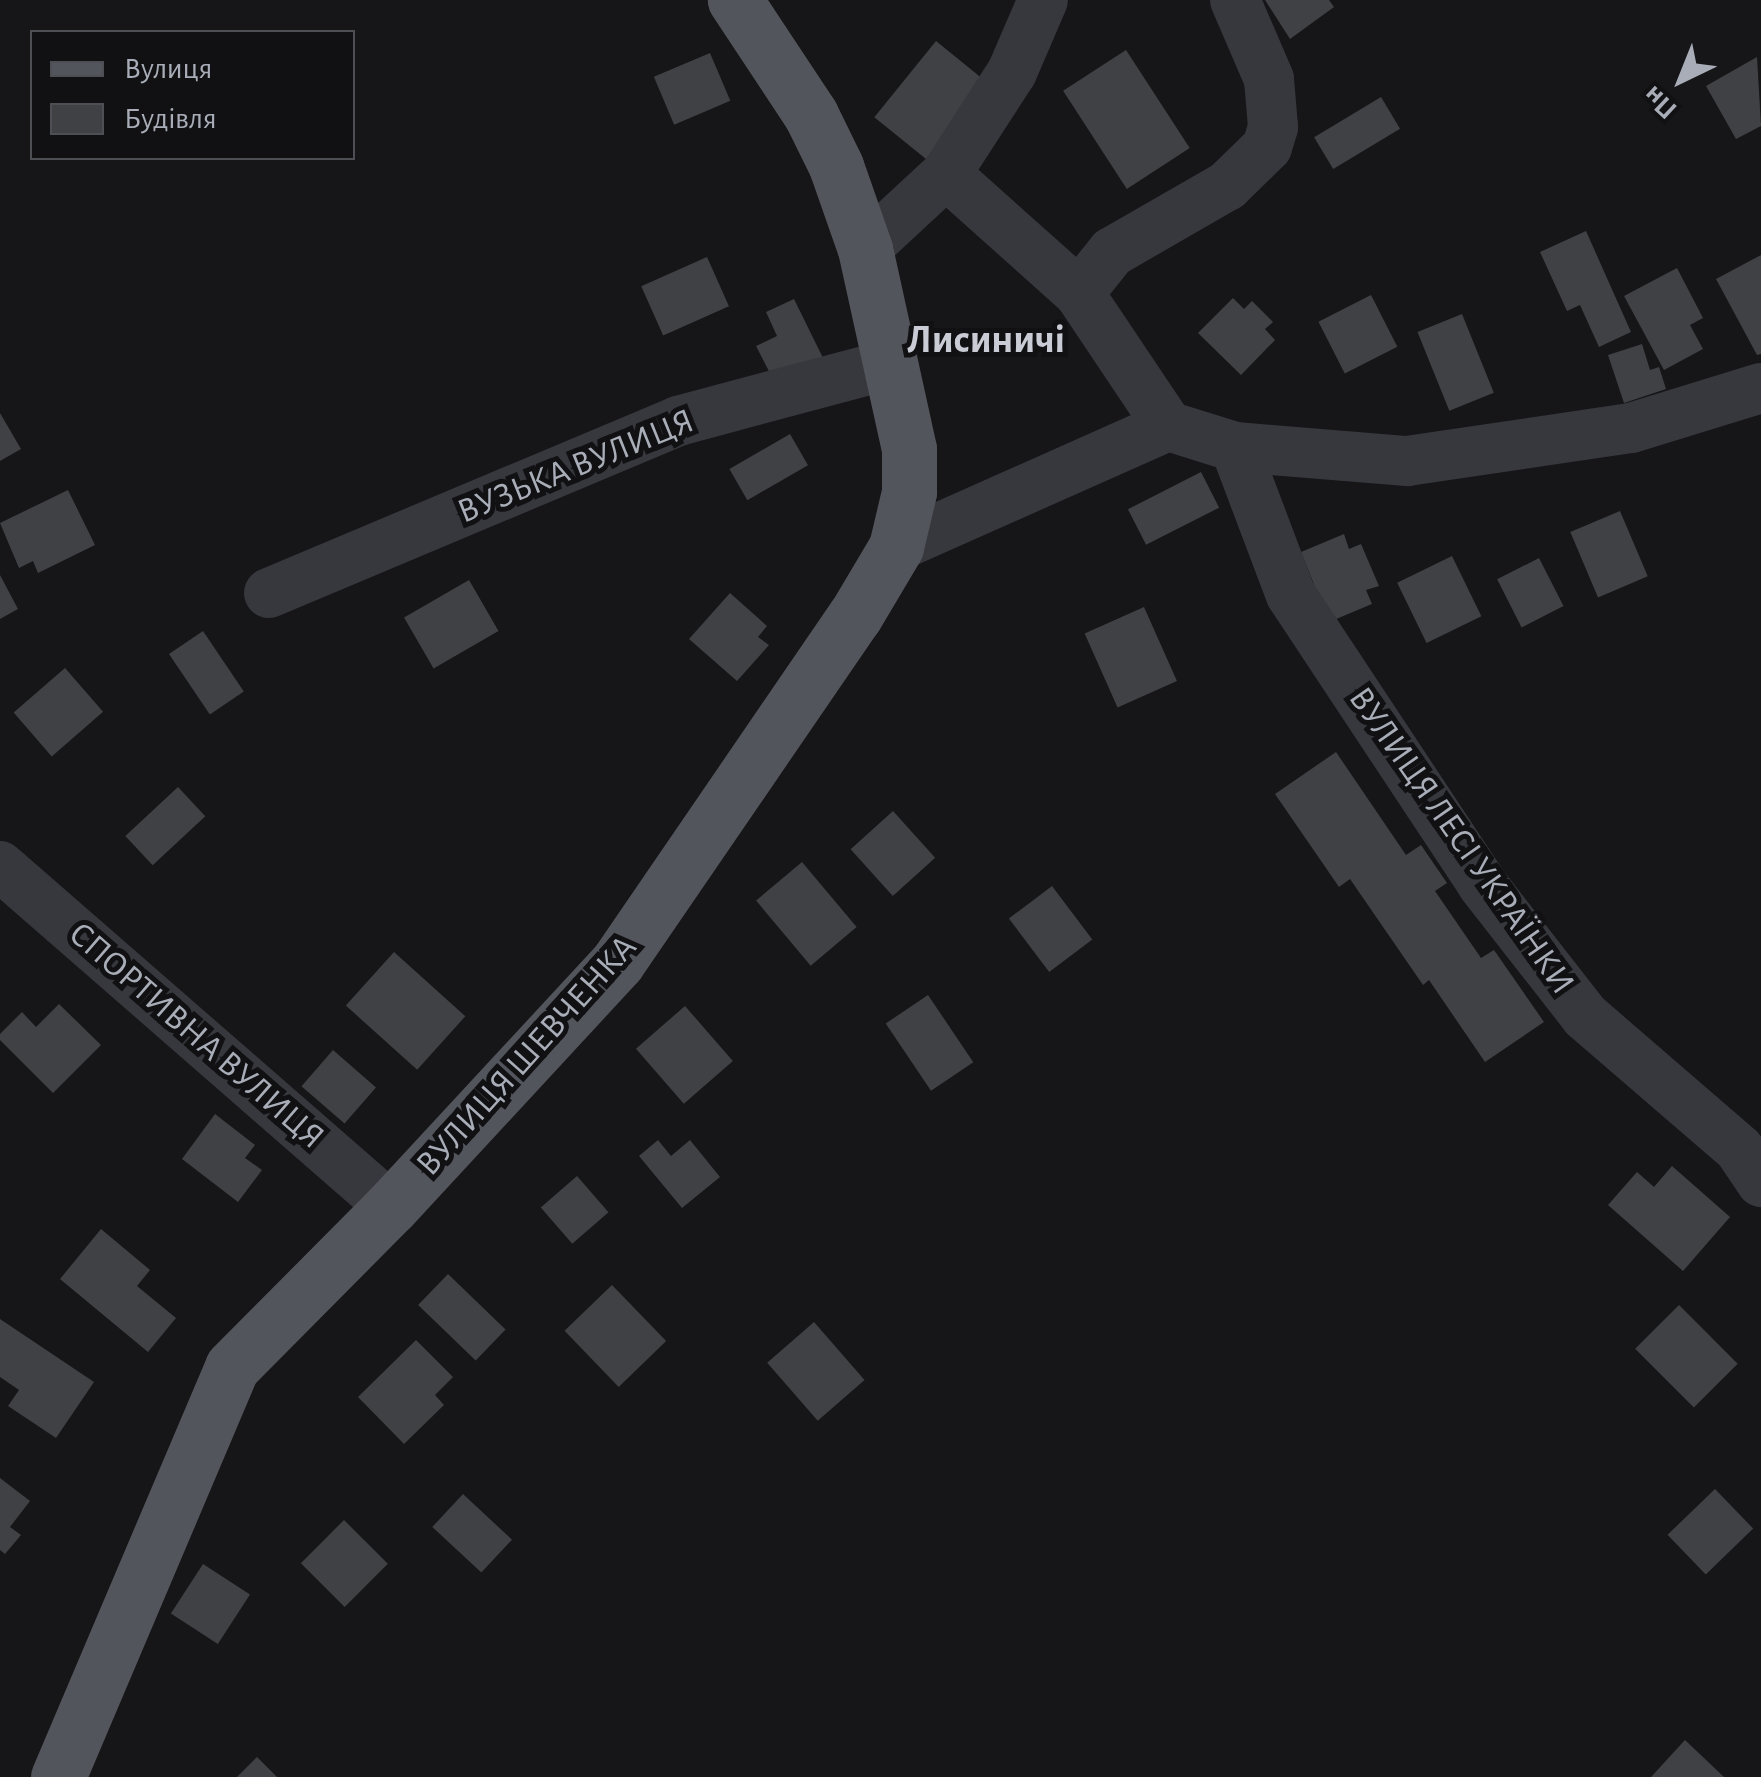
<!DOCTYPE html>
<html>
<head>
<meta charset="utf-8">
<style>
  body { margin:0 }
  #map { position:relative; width:1761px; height:1777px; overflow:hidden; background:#161618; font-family:"Alegreya Sans",sans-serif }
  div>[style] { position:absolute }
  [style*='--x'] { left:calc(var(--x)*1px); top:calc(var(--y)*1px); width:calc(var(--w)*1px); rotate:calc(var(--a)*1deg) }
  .building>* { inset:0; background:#404145; transform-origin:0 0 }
  .minor>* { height:50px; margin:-25px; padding:0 25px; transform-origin:25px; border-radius:25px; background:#37383d }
  .major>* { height:55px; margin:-27.5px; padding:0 27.5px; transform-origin:27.5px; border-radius:27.5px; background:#53555c }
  span { translate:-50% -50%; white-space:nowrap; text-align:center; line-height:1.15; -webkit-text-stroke:10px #111113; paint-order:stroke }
  .street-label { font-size:35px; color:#a8adb8 }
  .quarter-label { font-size:40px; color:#c9ccd4; font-weight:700 }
  .legend { position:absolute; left:30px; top:30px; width:325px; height:130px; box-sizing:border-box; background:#111113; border:2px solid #4d4f55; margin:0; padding:12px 18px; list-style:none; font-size:30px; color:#a8adb8 }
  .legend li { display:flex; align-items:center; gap:20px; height:50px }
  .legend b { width:50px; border:2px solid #4d4f55 }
  .north { position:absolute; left:1631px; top:30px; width:100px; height:100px; -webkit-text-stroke:8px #111113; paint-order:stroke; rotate:223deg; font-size:28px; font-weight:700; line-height:40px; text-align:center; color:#a8adb8 }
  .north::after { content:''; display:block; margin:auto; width:35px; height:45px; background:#a8adb8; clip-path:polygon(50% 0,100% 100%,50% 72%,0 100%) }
</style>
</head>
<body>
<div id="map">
  <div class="building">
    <i style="clip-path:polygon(1265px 0,1329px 0,1334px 7px,1290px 39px)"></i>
    <i style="left:936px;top:41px;width:67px;height:98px;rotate:39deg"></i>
    <i style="left:1126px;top:50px;width:117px;height:75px;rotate:57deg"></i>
    <i style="left:710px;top:53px;width:52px;height:61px;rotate:67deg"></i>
    <i style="clip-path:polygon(1757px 57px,1761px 126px,1736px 139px,1706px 86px)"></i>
    <i style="left:1381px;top:97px;width:37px;height:78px;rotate:59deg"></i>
    <i style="clip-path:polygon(1586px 231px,1631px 332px,1599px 347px,1580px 305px,1567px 311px,1540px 252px)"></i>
    <i style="clip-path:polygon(1761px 255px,1761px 354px,1757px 355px,1716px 279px)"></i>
    <i style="left:707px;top:257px;width:54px;height:72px;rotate:66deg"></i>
    <i style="clip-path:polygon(1677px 268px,1703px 318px,1690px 325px,1703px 349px,1664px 370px,1624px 296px)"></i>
    <i style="left:1371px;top:295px;width:58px;height:59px;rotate:63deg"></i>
    <i style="clip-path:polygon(1233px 298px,1244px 309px,1252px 301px,1273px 322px,1265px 329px,1275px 340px,1241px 375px,1198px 333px)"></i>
    <i style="clip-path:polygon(794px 299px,824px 360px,775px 383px,756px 346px,777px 336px,766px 312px)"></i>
    <i style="left:1462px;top:314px;width:85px;height:48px;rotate:68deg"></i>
    <i style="clip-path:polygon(1642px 344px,1650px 370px,1659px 367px,1666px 389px,1624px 403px,1608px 355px)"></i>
    <i style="clip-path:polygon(0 413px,21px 449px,0 461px)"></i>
    <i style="left:790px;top:434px;width:36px;height:70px;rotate:60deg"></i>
    <i style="left:1201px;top:472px;width:40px;height:82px;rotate:63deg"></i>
    <i style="clip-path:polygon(68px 490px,95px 545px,38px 573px,33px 561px,19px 568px,0 523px)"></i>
    <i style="left:1620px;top:511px;width:71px;height:54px;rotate:67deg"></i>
    <i style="clip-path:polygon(1344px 534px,1349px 549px,1361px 544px,1379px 586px,1366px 590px,1372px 604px,1329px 622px,1301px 552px)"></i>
    <i style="left:1452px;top:556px;width:67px;height:61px;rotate:64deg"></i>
    <i style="left:1539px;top:558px;width:54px;height:47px;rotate:63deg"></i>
    <i style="clip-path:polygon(0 575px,18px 609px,0 619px)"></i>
    <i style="left:469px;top:580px;width:59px;height:75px;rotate:60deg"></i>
    <i style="clip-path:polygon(730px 593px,767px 626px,758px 637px,769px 645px,737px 681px,689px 639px)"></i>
    <i style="left:1144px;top:607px;width:81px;height:65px;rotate:66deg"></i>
    <i style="left:203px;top:631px;width:73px;height:41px;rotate:56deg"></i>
    <i style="left:65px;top:668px;width:58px;height:68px;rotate:49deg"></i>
    <i style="clip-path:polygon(1336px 752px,1406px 855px,1421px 845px,1447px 883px,1435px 891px,1481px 958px,1494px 950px,1544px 1022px,1485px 1062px,1429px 980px,1423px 985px,1350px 879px,1339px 887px,1275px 794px)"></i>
    <i style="left:178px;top:787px;width:40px;height:72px;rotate:47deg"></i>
    <i style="left:893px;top:811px;width:63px;height:57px;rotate:48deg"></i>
    <i style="left:802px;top:862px;width:85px;height:60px;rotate:50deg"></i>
    <i style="left:1052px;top:886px;width:67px;height:54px;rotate:53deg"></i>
    <i style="left:394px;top:952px;width:96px;height:72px;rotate:42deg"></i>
    <i style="left:928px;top:995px;width:81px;height:51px;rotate:56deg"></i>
    <i style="clip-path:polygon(59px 1004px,101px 1045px,53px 1093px,0 1040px,0 1034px,22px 1012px,36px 1027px)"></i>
    <i style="left:685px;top:1006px;width:73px;height:65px;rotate:49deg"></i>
    <i style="left:333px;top:1050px;width:57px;height:48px;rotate:41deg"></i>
    <i style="clip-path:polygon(215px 1114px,255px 1145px,245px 1158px,262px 1170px,238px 1202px,182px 1159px)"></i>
    <i style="clip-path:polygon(658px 1140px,671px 1156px,690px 1140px,720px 1177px,682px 1208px,639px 1156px)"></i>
    <i style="clip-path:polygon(1672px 1166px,1730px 1217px,1683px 1271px,1608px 1205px,1637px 1172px,1654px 1187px)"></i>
    <i style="left:577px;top:1176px;width:48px;height:48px;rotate:49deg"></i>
    <i style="clip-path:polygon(101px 1229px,150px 1270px,137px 1286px,176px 1318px,148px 1352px,60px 1279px)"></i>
    <i style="left:448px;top:1274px;width:80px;height:43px;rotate:44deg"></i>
    <i style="left:612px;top:1285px;width:78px;height:66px;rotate:46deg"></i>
    <i style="left:1679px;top:1305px;width:83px;height:62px;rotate:45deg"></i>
    <i style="clip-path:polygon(0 1319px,94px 1382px,56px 1438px,8px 1406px,19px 1390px,0 1377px)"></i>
    <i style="left:814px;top:1322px;width:77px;height:62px;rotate:49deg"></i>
    <i style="clip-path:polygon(416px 1340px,453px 1377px,435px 1395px,444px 1405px,404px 1444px,358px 1397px)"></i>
    <i style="clip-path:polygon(0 1478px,30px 1501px,10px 1527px,21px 1535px,5px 1554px,0 1550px)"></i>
    <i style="left:1715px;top:1489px;width:55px;height:66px;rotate:46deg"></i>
    <i style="left:463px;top:1494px;width:67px;height:45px;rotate:43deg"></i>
    <i style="left:344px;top:1520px;width:62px;height:61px;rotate:45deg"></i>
    <i style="left:203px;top:1564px;width:56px;height:59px;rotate:33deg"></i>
    <i style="clip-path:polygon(1685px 1740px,1724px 1777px,1651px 1777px)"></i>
    <i style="clip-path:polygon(257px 1757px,277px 1777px,237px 1777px)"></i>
  </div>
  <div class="minor">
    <i style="--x:865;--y:249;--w:110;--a:-42.8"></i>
    <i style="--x:946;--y:174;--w:121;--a:-57.1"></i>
    <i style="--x:1012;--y:72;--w:78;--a:-66.7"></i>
    <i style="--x:1079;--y:293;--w:53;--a:-51.2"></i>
    <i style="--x:1112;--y:252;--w:133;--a:-29.9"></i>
    <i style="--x:1227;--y:186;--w:56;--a:-44.3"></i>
    <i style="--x:1267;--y:147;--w:21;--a:-73"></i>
    <i style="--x:1273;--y:127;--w:48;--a:-94.8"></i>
    <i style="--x:1269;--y:79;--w:86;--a:-113.3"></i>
    <i style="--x:1168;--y:426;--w:70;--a:17.4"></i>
    <i style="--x:1235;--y:447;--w:173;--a:4.7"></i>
    <i style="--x:1407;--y:461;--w:226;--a:-8.4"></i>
    <i style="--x:1631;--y:428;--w:136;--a:-17.1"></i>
    <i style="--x:1235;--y:447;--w:158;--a:69.3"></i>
    <i style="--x:1291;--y:595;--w:346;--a:56.5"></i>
    <i style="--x:1482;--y:884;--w:167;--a:52"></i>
    <i style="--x:1585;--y:1016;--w:203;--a:40.8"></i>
    <i style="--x:1739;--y:1149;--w:40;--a:56"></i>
    <i style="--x:896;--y:547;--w:298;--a:-24"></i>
    <i style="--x:1168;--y:426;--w:160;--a:-123.8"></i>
    <i style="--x:1079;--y:293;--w:178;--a:-138.2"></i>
    <i style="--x:269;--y:593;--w:444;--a:-22.8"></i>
    <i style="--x:678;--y:421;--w:220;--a:-15"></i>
    <i style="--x:0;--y:866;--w:519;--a:41.09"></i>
  </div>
  <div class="major">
    <i style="--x:58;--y:1777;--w:445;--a:-67"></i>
    <i style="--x:232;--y:1367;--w:226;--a:-45.2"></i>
    <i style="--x:391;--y:1207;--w:333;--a:-47.2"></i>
    <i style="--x:617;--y:963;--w:421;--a:-55.6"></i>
    <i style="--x:855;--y:616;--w:80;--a:-59.3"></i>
    <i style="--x:896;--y:547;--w:57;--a:-76.7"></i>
    <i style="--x:909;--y:492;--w:43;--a:-90"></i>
    <i style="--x:909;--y:449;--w:205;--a:-102.4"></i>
    <i style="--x:865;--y:249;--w:88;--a:-109.3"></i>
    <i style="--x:836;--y:166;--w:57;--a:-116.1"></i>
    <i style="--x:811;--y:115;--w:138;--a:-123.5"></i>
  </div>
  <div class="street-label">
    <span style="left:576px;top:467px;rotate:-22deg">ВУЗЬКА ВУЛИЦЯ</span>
    <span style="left:1461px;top:841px;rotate:55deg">ВУЛИЦЯ ЛЕСІ УКРАЇНКИ</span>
    <span style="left:196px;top:1036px;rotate:41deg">СПОРТИВНА ВУЛИЦЯ</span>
    <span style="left:527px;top:1056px;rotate:-48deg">ВУЛИЦЯ ШЕВЧЕНКА</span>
  </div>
  <div class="quarter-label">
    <span style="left:986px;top:340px">Лисиничі</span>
  </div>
  <ul class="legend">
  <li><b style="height:12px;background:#53555c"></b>Вулиця</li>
  <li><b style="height:28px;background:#404145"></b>Будівля</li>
  </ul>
  <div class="north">Пн</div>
</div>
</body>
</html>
